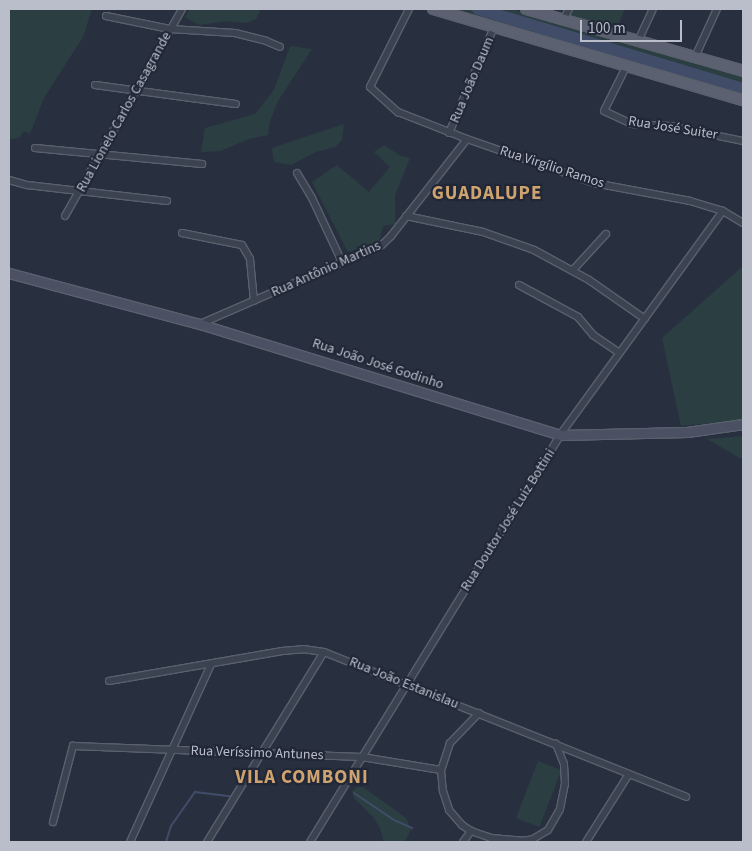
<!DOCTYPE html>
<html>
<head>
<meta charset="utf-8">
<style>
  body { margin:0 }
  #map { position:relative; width:752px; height:851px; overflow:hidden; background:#283040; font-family:"Source Sans 3",sans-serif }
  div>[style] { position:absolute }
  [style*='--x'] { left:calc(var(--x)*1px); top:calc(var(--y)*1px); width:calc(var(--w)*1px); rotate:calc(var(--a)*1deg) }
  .green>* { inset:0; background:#2b3e42; transform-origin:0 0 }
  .stream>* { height:2px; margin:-1px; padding:0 1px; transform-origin:1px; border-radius:1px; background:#404c68 }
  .river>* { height:12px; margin:-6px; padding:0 6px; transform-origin:6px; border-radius:6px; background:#404c68 }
  .roads { filter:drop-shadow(1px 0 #5a606d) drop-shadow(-1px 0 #5a606d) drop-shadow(0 1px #5a606d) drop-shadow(0 -1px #5a606d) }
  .street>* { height:6px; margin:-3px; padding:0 3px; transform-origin:3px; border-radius:3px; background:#3c4350 }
  .secondary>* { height:9px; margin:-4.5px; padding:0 4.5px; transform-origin:4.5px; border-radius:4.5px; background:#4b5163 }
  .primary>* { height:10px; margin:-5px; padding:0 5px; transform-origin:5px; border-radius:5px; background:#5b6170 }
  span { translate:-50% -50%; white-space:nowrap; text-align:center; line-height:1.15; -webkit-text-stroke:4.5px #212736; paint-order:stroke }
  .street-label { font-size:14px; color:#b9beca }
  .district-label { font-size:19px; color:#cfa370; font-weight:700; letter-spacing:1px }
  .frame { position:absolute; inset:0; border:10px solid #b9beca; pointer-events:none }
  .scale { position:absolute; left:580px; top:20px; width:102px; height:22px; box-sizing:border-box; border:2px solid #b9beca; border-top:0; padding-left:6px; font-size:15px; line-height:18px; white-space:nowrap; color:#b9beca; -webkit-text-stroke:4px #212736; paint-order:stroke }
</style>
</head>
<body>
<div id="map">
  <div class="green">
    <i style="clip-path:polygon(9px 9px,92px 9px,83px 37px,44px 98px,30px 134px,24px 131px,19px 138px,9px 139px)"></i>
    <i style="clip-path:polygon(190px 9px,261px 9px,256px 19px,247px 23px,227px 21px,199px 25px,185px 17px)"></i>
    <i style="clip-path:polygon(447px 9px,511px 9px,743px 77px,743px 97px)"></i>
    <i style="clip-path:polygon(569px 9px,625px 9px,614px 34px,563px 20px)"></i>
    <i style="clip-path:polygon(290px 46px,312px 49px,278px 101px,270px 121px,268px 135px,249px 139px,220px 151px,201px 152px,205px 128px,255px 114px,274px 90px)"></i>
    <i style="clip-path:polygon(344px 124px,342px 140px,335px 147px,316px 152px,291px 165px,274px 162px,272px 148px)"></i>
    <i style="clip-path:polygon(384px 145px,401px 156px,410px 158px,395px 195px,395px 224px,383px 226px,379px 242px,348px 252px,312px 182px,337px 165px,369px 192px,390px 167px,374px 152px)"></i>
    <i style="clip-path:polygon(743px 266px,743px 420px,681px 426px,662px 338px)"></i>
    <i style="clip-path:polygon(743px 436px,743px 460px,707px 439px)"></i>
    <i style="left:538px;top:761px;width:25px;height:61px;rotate:21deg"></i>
    <i style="clip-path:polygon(357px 787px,363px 787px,406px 818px,411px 830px,405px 841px,384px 842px,380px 828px,373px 817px,354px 798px,352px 791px)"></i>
  </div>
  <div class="stream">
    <i style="--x:354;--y:793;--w:48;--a:34"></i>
    <i style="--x:394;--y:820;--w:20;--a:24"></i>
    <i style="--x:166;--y:842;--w:17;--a:-73"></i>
    <i style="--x:171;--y:826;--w:42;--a:-54.8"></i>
    <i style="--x:195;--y:792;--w:35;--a:7"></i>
  </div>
  <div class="river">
    <i style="--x:478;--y:9;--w:277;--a:16.8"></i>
  </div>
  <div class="roads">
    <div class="street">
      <i style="--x:409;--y:9;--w:87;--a:116.6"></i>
      <i style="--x:370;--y:87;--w:38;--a:42"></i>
      <i style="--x:398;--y:112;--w:74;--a:21.4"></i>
      <i style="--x:467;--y:139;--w:134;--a:19.1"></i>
      <i style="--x:594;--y:183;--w:98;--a:10.6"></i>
      <i style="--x:690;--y:201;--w:34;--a:17"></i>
      <i style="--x:723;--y:211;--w:23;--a:31"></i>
      <i style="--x:106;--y:16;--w:65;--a:11.5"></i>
      <i style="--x:170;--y:29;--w:65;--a:3.5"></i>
      <i style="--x:235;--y:33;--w:32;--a:14"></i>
      <i style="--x:266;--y:41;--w:15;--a:23"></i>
      <i style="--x:563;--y:20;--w:13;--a:-61"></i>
      <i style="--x:638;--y:41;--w:35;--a:-65"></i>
      <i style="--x:695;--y:57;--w:53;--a:-65.4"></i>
      <i style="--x:627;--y:65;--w:51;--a:116.6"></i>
      <i style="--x:604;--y:111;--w:31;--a:25"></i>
      <i style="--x:632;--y:124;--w:38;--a:3"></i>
      <i style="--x:670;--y:126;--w:75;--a:11.6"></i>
      <i style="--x:95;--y:85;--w:142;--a:7.7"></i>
      <i style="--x:449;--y:133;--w:115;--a:-67"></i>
      <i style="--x:35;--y:148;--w:168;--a:5.5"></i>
      <i style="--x:297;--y:173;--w:29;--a:59"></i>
      <i style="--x:312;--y:198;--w:71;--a:64.9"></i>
      <i style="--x:9;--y:180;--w:19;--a:16"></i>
      <i style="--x:27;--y:185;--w:141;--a:6.5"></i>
      <i style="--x:65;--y:216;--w:238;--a:-60.5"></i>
      <i style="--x:406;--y:216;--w:79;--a:11.7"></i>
      <i style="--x:483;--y:232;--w:54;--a:19.4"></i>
      <i style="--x:534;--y:250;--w:63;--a:28.6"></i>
      <i style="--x:589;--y:280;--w:68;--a:34.9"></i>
      <i style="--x:182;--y:233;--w:61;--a:11.3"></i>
      <i style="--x:242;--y:245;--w:16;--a:60"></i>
      <i style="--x:250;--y:259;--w:42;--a:84.6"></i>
      <i style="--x:573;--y:270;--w:49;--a:-47.5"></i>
      <i style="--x:519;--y:285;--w:67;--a:28.5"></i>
      <i style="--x:578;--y:317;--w:23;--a:50"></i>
      <i style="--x:593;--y:335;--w:32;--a:34"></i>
      <i style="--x:200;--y:324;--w:198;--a:-23.5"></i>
      <i style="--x:382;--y:245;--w:13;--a:-45"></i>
      <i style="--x:391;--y:236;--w:123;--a:-51.9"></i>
      <i style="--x:109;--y:681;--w:176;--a:-9.8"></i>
      <i style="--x:282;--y:651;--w:21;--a:-5"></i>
      <i style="--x:303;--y:649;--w:21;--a:8"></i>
      <i style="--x:324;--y:652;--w:390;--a:21.8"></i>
      <i style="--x:479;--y:713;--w:42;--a:134"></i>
      <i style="--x:450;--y:743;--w:28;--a:108"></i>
      <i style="--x:441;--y:770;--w:21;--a:85"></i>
      <i style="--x:443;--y:791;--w:20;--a:72"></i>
      <i style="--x:449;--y:810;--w:20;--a:49"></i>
      <i style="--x:462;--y:825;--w:11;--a:34"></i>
      <i style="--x:471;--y:831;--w:21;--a:19"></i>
      <i style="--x:491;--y:838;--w:32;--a:5"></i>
      <i style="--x:523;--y:841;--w:10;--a:-11"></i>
      <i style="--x:533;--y:839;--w:17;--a:-31"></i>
      <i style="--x:548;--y:830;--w:24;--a:-60"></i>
      <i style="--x:560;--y:809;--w:25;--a:-79"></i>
      <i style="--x:565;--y:784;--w:20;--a:-93"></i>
      <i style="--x:564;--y:764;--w:22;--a:-112"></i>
      <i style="--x:53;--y:822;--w:79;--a:-75.3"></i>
      <i style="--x:73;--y:746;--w:289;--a:2.2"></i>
      <i style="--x:362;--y:757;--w:80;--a:9.3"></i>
      <i style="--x:130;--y:842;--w:196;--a:-65.5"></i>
      <i style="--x:207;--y:842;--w:223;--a:-58.4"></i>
      <i style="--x:310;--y:842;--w:478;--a:-58.4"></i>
      <i style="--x:560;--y:435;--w:277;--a:-54"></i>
      <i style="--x:463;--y:842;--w:14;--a:-54"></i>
      <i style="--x:586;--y:842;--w:80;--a:-57.7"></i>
    </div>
    <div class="secondary">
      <i style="--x:9;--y:273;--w:198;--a:15"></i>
      <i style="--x:200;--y:324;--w:377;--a:17.1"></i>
      <i style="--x:560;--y:435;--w:127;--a:-1.4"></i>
      <i style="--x:687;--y:432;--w:57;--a:-8.1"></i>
    </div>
    <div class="primary">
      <i style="--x:433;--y:9;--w:323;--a:16.4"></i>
      <i style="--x:526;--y:9;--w:226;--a:15.9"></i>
    </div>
  </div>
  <div class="street-label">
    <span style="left:472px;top:80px;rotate:-67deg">Rua João Daum</span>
    <span style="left:124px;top:112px;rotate:-61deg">Rua Lionelo Carlos Casagrande</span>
    <span style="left:673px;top:128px;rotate:9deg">Rua José Suiter</span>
    <span style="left:552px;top:167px;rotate:18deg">Rua Virgílio Ramos</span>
    <span style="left:326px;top:269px;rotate:-24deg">Rua Antônio Martins</span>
    <span style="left:378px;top:364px;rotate:18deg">Rua João José Godinho</span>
    <span style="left:508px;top:520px;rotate:-58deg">Rua Doutor José Luiz Bottini</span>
    <span style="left:404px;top:683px;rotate:22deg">Rua João Estanislau</span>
    <span style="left:257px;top:753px;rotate:2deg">Rua Veríssimo Antunes</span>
  </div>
  <div class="district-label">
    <span style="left:487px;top:194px">GUADALUPE</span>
    <span style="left:302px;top:778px">VILA COMBONI</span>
  </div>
  <div class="frame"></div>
  <div class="scale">100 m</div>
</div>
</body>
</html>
